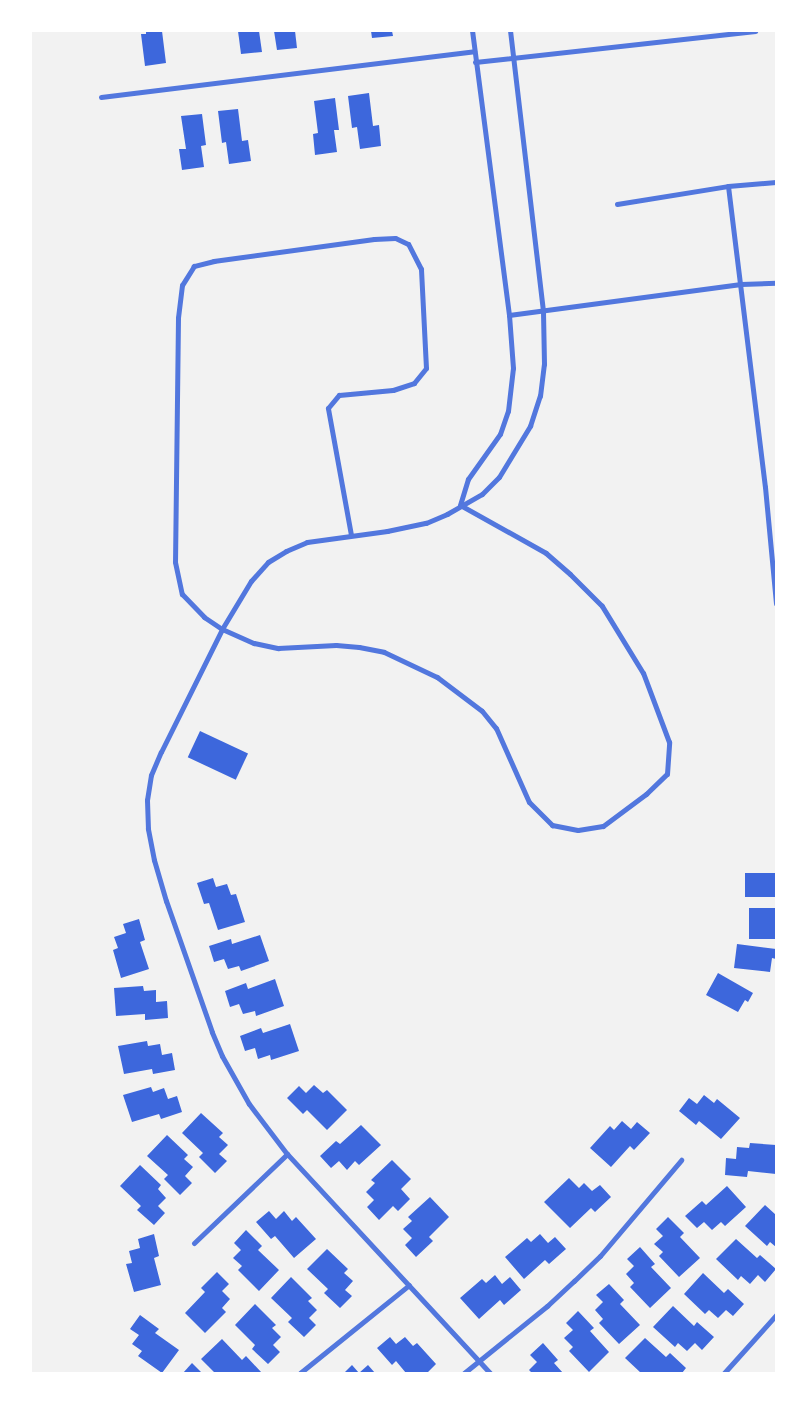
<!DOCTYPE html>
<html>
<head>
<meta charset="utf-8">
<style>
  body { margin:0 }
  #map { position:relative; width:807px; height:1404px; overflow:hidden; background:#f2f2f2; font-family:Merriweather,serif }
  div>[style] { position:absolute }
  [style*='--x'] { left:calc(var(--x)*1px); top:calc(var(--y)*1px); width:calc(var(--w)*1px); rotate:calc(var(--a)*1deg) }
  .building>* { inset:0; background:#3d67dc; transform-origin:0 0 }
  .minor>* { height:5px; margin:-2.5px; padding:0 2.5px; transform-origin:2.5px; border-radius:2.5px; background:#5277de }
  span { translate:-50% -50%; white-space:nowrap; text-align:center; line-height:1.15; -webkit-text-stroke:5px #fff; paint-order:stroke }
  .frame { position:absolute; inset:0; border:32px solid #fff; pointer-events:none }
</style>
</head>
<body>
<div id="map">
  <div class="building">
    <i style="clip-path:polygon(146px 31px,162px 31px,166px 63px,145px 66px,141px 34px,146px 34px)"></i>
    <i style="clip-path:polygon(238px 31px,259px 31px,262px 52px,241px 54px)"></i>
    <i style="clip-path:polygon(274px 31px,295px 31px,297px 48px,277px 50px)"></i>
    <i style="clip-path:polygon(371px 31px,392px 31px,393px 36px,372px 38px)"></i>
    <i style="clip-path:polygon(369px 93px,373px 126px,379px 125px,381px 146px,360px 149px,357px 127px,352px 128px,348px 96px)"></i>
    <i style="clip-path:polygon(335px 98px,339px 130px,334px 130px,337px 152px,315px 155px,313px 134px,318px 133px,314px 101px)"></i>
    <i style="clip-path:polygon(238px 109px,242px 141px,248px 140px,251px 161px,229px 164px,226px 142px,222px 143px,218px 111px)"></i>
    <i style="clip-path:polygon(202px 114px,206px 145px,201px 146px,204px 167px,182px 170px,179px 149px,186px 149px,181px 116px)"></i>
    <i style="left:200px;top:731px;width:53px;height:29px;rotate:25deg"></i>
    <i style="left:776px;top:873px;width:24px;height:31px;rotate:90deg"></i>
    <i style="clip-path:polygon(213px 878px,216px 887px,227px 884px,231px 895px,236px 894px,245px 922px,218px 930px,209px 903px,204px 904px,197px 883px)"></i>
    <i style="left:749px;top:908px;width:27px;height:31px"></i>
    <i style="clip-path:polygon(139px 919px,145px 940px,140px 942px,149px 969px,121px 978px,113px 950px,118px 948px,114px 937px,126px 933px,123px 924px)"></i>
    <i style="clip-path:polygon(260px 935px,269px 961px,241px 971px,239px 966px,228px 969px,224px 959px,214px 962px,209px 946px,231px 939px,232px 944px)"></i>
    <i style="clip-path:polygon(737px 944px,776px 949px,776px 959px,772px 958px,770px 972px,734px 968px)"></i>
    <i style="clip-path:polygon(718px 973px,753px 993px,748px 1002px,745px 1000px,738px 1012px,706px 995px)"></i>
    <i style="clip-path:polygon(275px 979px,284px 1006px,256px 1016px,255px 1011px,243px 1014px,239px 1004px,230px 1007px,225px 991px,246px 983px,248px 989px)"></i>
    <i style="clip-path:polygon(143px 986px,144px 991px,156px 990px,156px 1002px,167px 1001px,168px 1018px,145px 1020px,145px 1014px,116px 1016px,114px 988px)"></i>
    <i style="clip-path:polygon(290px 1024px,299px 1051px,271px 1060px,270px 1055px,258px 1059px,255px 1048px,245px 1051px,240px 1036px,261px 1028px,263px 1033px)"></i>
    <i style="clip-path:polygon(147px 1041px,148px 1046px,160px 1044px,162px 1055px,172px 1053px,175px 1070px,153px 1074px,152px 1069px,124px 1074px,118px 1046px)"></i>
    <i style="clip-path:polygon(314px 1085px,323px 1093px,327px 1090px,347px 1110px,327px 1130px,307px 1110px,303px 1114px,287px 1098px,299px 1086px,306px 1093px)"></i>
    <i style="clip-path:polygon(151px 1087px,153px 1092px,164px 1088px,168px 1099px,177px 1096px,182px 1112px,161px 1119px,159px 1114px,132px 1122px,123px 1095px)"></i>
    <i style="clip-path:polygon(704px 1095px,714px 1103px,717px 1099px,740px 1118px,721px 1139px,699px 1121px,696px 1125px,679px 1111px,689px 1098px,697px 1104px)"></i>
    <i style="clip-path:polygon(201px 1113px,223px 1133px,219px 1137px,228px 1145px,219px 1154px,227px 1161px,215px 1173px,199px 1157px,203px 1153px,182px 1133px)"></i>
    <i style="clip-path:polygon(622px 1121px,631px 1129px,637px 1122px,650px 1133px,634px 1150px,630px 1146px,611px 1167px,590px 1148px,610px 1126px,614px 1130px)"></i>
    <i style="clip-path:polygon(361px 1125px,381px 1145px,359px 1165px,355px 1161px,347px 1170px,339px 1161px,331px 1168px,320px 1156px,336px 1141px,340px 1144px)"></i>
    <i style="clip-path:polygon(167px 1135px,188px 1155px,184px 1159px,193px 1167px,185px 1176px,192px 1183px,180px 1195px,164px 1179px,168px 1175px,147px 1156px)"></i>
    <i style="clip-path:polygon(750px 1143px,776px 1145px,776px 1174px,748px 1171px,747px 1177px,725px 1175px,726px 1158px,736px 1159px,737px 1147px,749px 1148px)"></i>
    <i style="clip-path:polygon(392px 1160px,411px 1179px,401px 1189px,410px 1199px,398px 1211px,393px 1206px,379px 1220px,367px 1207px,374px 1200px,366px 1192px,375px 1183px,371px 1180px)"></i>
    <i style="clip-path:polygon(140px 1165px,161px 1185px,158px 1189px,166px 1198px,158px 1206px,165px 1213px,154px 1225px,137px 1210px,141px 1206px,120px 1186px)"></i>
    <i style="clip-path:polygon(569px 1178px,579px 1188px,584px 1183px,592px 1191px,600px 1185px,611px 1197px,595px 1212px,591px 1208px,570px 1228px,544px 1202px)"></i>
    <i style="clip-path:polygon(727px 1186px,746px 1207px,725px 1226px,721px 1222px,712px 1230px,704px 1222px,697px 1228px,685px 1216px,702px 1201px,706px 1205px)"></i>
    <i style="clip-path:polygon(430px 1197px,449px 1217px,429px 1237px,433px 1241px,416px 1257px,405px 1245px,412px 1238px,403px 1229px,412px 1221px,408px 1217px)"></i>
    <i style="clip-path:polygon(765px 1205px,776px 1215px,776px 1247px,770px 1242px,767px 1246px,745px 1226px)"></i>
    <i style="clip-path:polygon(269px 1211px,276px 1219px,284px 1211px,292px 1221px,296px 1217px,316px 1239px,294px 1258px,275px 1236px,271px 1239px,256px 1222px)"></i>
    <i style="clip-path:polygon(668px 1217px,684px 1233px,680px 1237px,700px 1258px,679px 1277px,659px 1256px,663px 1252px,654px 1244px,663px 1236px,656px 1229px)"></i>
    <i style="clip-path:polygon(246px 1230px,262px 1246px,258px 1250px,279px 1270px,259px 1291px,238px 1270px,242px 1266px,233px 1258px,241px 1250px,234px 1243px)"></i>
    <i style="clip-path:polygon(154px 1234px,159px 1256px,154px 1258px,161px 1285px,134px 1292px,126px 1264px,132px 1263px,129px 1251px,140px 1248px,138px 1239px)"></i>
    <i style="clip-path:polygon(540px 1234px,548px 1243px,555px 1237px,566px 1249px,549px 1264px,545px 1260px,524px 1279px,505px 1257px,527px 1238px,531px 1242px)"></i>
    <i style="clip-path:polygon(736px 1239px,757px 1258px,760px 1255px,776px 1269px,765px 1282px,758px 1275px,750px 1284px,741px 1276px,738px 1280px,716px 1259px)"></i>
    <i style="clip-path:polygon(640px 1247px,655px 1264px,651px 1267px,671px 1288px,650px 1308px,630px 1287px,634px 1283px,626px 1274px,634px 1266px,627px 1259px)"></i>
    <i style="clip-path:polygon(327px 1249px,348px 1269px,344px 1273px,353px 1281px,345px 1290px,352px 1296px,340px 1308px,324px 1293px,328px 1289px,307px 1269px)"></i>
    <i style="clip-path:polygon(217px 1272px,229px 1284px,222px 1291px,230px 1299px,222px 1308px,226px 1312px,205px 1333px,185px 1313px,205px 1292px,201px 1288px)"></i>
    <i style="clip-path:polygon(703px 1273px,724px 1293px,728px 1289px,744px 1304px,733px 1316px,726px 1310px,718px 1318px,709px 1310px,705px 1314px,684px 1294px)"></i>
    <i style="clip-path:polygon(495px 1275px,502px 1284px,510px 1277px,521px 1290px,504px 1305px,500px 1300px,479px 1319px,460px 1298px,482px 1279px,486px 1283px)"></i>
    <i style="clip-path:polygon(291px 1277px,312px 1298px,308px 1301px,317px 1310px,309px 1318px,316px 1325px,304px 1337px,288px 1322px,292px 1318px,271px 1298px)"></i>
    <i style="clip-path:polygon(609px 1284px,624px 1300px,620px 1304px,640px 1325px,619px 1344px,599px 1323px,603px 1319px,595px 1310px,603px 1302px,596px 1295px)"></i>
    <i style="clip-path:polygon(255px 1304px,276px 1325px,272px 1328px,281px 1337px,273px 1345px,280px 1352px,268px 1364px,252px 1349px,255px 1345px,235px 1325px)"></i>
    <i style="clip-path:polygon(673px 1306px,694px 1326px,697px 1322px,714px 1337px,702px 1350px,695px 1343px,687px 1351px,678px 1343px,675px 1347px,653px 1327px)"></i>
    <i style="clip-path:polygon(578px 1311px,594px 1328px,590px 1331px,609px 1352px,589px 1372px,569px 1351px,573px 1347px,564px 1338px,573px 1330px,566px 1323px)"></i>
    <i style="clip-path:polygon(140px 1315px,159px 1329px,155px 1333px,179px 1350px,162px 1373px,138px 1356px,142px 1351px,132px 1344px,139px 1335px,130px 1329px)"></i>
    <i style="clip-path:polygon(390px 1337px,396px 1344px,405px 1337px,413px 1346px,417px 1343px,436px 1364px,427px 1373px,406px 1373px,396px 1361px,392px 1365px,377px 1348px)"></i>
    <i style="clip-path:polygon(645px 1338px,666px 1357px,670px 1353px,686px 1368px,682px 1373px,641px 1373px,625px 1358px)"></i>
    <i style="clip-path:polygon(222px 1339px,242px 1360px,246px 1356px,262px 1373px,215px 1373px,201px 1359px)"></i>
    <i style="clip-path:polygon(543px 1343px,558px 1360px,554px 1363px,563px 1373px,532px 1373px,529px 1370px,537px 1362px,530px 1355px)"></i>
    <i style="clip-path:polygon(192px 1363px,202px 1373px,183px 1373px)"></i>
    <i style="clip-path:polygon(352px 1365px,359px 1373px,344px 1373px)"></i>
    <i style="clip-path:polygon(368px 1365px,375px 1373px,359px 1373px)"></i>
  </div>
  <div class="minor">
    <i style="--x:475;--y:62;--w:282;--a:-6.3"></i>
    <i style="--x:101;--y:97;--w:376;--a:-7"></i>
    <i style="--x:728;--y:186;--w:303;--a:83"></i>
    <i style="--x:765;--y:487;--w:117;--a:84.6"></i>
    <i style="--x:617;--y:204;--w:112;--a:-9.2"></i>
    <i style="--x:728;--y:186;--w:48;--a:-4.8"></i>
    <i style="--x:509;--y:315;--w:234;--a:-7.6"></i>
    <i style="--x:741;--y:284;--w:35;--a:-2"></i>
    <i style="--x:460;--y:505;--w:27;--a:-73"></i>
    <i style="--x:468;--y:479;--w:55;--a:-54.6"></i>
    <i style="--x:500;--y:434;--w:24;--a:-71"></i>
    <i style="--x:508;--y:411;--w:43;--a:-83.4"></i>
    <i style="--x:513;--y:368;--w:53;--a:-94.3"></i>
    <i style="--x:509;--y:315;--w:286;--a:-97.4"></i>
    <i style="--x:351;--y:535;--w:129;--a:-100.3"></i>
    <i style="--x:328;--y:408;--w:17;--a:-50"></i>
    <i style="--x:339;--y:395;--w:54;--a:-5.3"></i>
    <i style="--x:393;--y:390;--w:22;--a:-18"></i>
    <i style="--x:414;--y:383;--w:19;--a:-51"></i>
    <i style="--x:426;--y:368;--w:99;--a:-92.9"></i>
    <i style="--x:421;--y:269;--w:28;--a:-117"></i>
    <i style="--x:408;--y:244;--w:14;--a:-155"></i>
    <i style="--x:395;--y:238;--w:21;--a:177"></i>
    <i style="--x:374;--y:239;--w:162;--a:172.2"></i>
    <i style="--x:214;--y:261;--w:21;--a:166"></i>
    <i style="--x:194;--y:266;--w:22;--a:122"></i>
    <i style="--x:182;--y:285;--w:33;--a:97"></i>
    <i style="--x:178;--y:318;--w:244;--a:90.7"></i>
    <i style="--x:175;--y:562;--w:33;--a:78"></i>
    <i style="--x:182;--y:594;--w:32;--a:46"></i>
    <i style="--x:204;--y:617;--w:22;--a:34"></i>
    <i style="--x:222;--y:629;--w:35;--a:24"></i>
    <i style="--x:254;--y:643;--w:25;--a:12"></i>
    <i style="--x:278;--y:648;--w:58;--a:-3"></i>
    <i style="--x:336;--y:645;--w:23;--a:5"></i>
    <i style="--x:359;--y:647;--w:25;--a:11"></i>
    <i style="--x:384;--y:652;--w:59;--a:25.3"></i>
    <i style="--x:437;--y:677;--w:56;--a:37.1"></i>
    <i style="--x:482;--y:711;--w:22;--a:51"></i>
    <i style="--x:496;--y:728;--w:81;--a:66"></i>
    <i style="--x:529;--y:802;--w:33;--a:45"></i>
    <i style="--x:552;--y:825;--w:26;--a:11"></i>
    <i style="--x:578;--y:830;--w:25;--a:-9"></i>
    <i style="--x:603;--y:826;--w:54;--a:-36.7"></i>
    <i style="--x:646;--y:794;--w:29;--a:-44"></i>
    <i style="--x:667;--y:774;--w:32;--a:-86"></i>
    <i style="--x:669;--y:742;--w:74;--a:-110.6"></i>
    <i style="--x:643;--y:673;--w:79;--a:-121.5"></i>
    <i style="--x:602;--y:606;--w:45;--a:-135"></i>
    <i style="--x:570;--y:574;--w:32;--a:-139"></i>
    <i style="--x:546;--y:553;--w:98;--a:-150.8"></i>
    <i style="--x:194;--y:1243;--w:129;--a:-43.7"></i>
    <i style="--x:300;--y:1373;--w:140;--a:-38.9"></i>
    <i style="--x:464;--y:1373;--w:107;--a:-38.9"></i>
    <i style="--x:547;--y:1306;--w:37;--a:-43"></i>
    <i style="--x:574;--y:1281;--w:36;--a:-44"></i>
    <i style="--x:600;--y:1256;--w:126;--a:-49.8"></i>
    <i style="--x:490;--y:1373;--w:299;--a:-132.8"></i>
    <i style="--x:287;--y:1154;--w:63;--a:-127.2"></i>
    <i style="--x:249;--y:1104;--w:55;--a:-119.4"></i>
    <i style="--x:222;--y:1056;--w:26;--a:-113"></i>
    <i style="--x:212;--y:1032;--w:139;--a:-109.3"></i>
    <i style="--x:166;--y:901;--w:43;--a:-106.3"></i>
    <i style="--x:154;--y:860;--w:32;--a:-101"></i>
    <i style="--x:148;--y:829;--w:29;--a:-92"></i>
    <i style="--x:147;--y:800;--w:25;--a:-81"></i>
    <i style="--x:151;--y:775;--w:25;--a:-67"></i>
    <i style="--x:161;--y:752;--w:137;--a:-63.6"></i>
    <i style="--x:222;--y:629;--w:56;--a:-58.9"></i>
    <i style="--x:251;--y:581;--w:25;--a:-48"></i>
    <i style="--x:268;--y:562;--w:21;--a:-31"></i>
    <i style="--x:286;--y:551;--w:23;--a:-23"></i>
    <i style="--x:307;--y:542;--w:81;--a:-7.8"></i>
    <i style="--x:387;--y:531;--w:40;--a:-12"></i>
    <i style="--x:426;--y:523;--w:23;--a:-23"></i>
    <i style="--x:447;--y:514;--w:40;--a:-29.7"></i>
    <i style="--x:482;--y:494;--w:24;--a:-45"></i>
    <i style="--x:499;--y:477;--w:60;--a:-58.7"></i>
    <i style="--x:530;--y:426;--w:32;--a:-72"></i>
    <i style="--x:540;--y:396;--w:32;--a:-83"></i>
    <i style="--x:544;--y:364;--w:53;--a:-91.1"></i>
    <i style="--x:543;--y:311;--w:282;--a:-96.7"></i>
    <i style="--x:724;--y:1373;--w:78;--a:-48.1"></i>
  </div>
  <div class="frame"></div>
</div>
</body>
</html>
